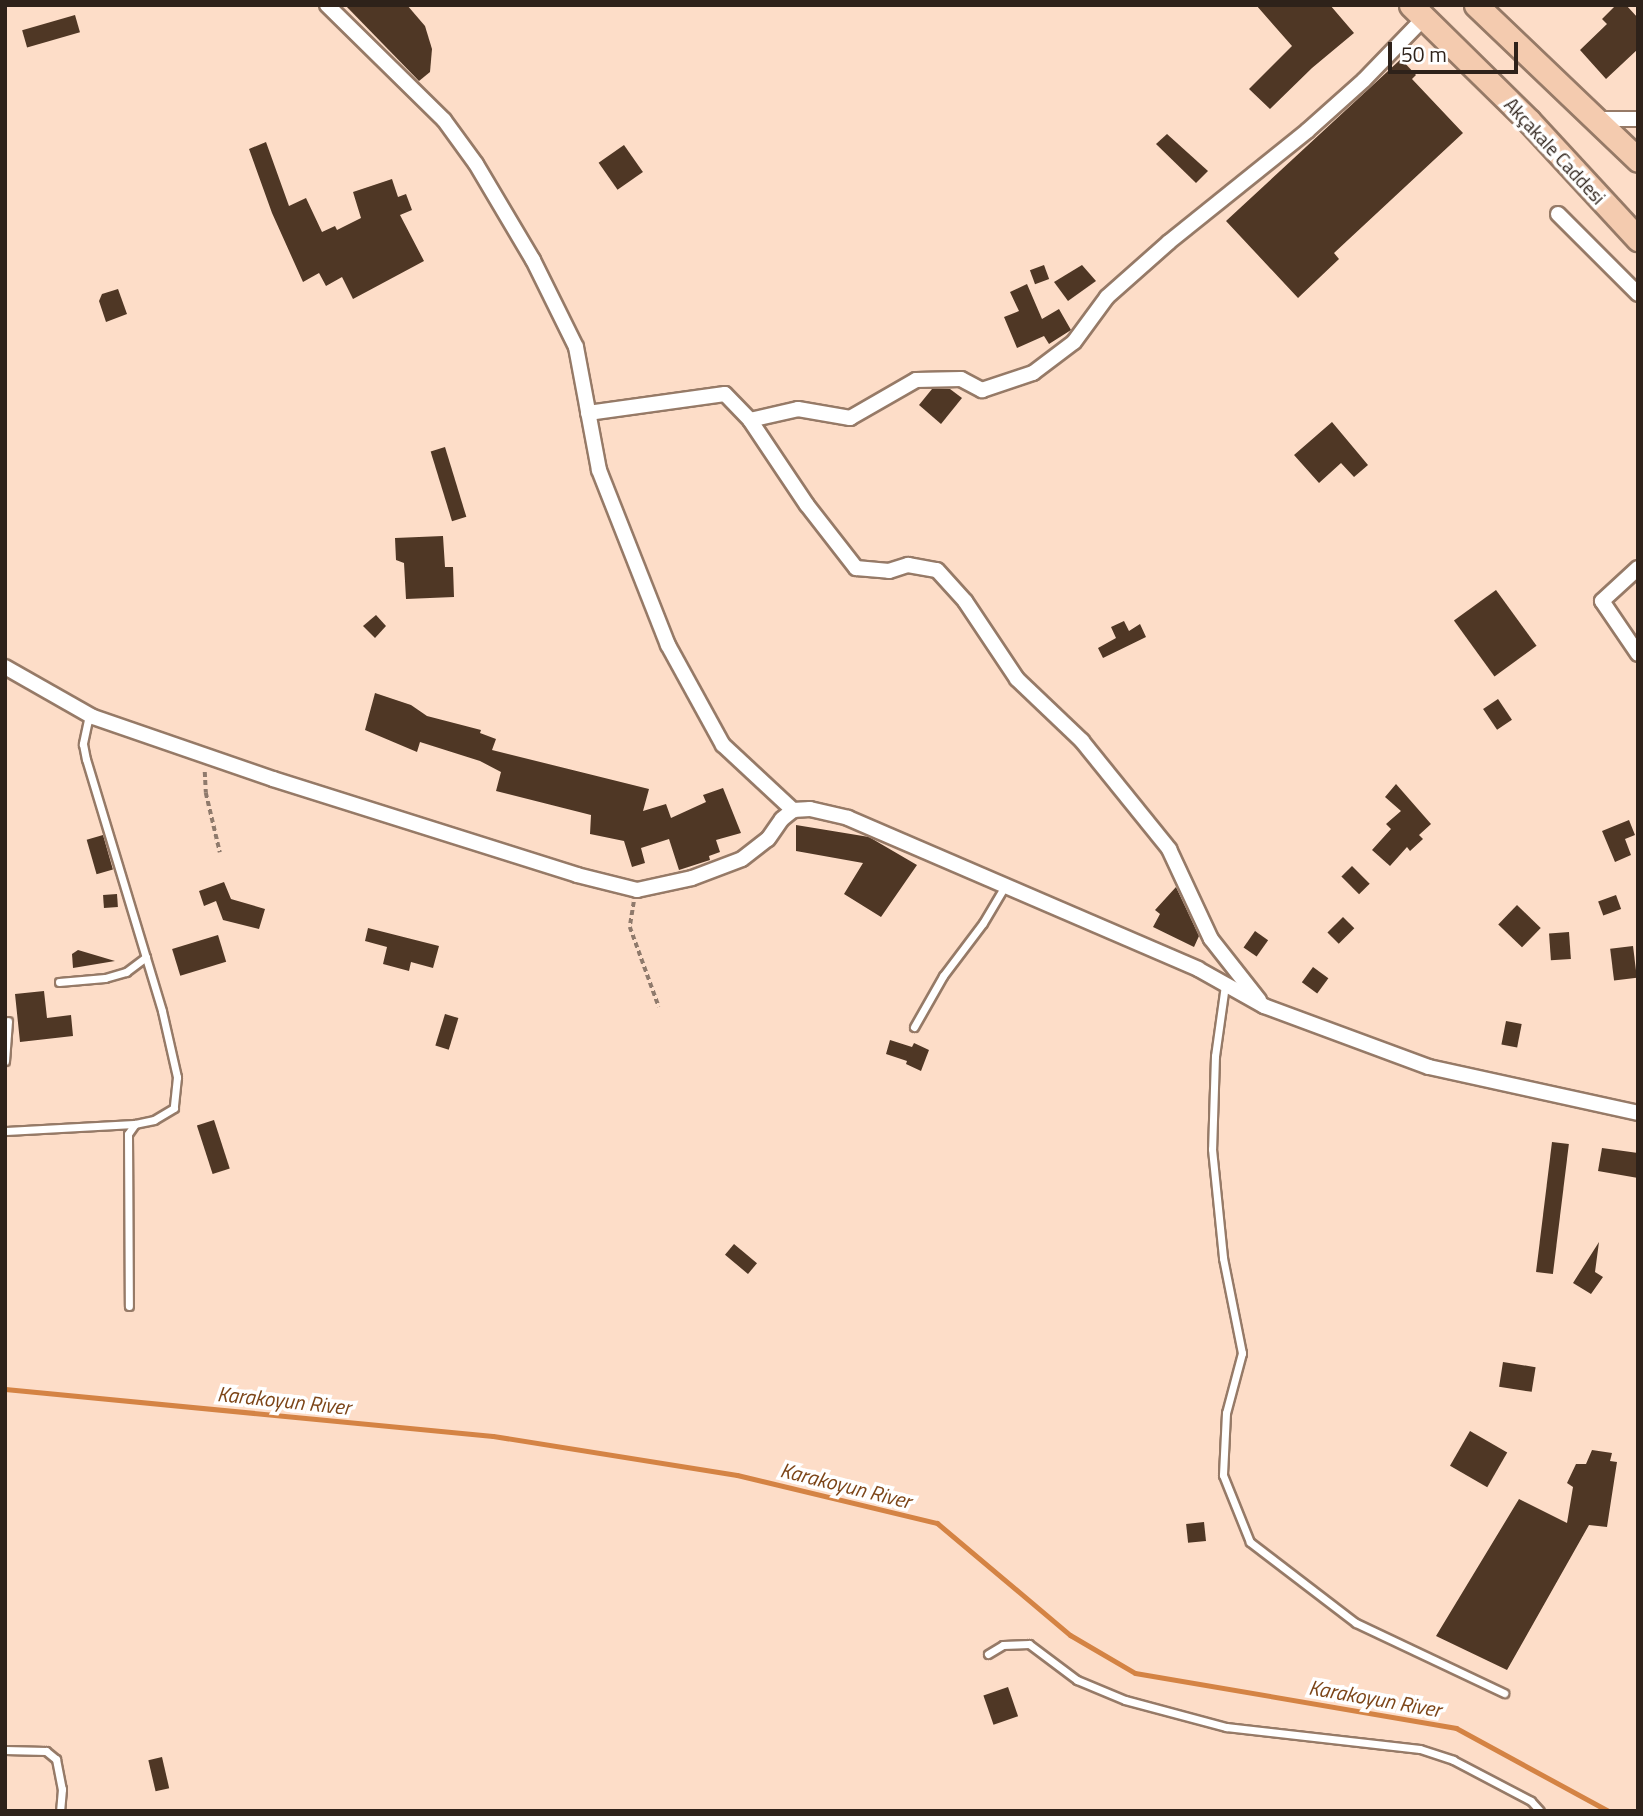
<!DOCTYPE html>
<html>
<head>
<meta charset="utf-8">
<style>
  body { margin:0 }
  #map { position:relative; width:1643px; height:1816px; overflow:hidden; background:#fdddc8; font-family:"Titillium Web",sans-serif }
  div>[style] { position:absolute }
  [style*='--x'] { left:calc(var(--x)*1px); top:calc(var(--y)*1px); width:calc(var(--w)*1px); rotate:calc(var(--a)*1deg) }
  .stream>* { height:5px; margin:-2.5px; padding:0 2.5px; transform-origin:2.5px; border-radius:2.5px; background:#d48344 }
  .building>* { inset:0; background:#4f3725; transform-origin:0 0 }
  .path>* { height:3.5px; margin-top:-1.75px; transform-origin:0; background:repeating-linear-gradient(90deg,#8f7a6c 0 5px,transparent 0 8.5px) }
  .roads { filter:drop-shadow(2px 0 #967a67) drop-shadow(-2px 0 #967a67) drop-shadow(0 2px #967a67) drop-shadow(0 -2px #967a67) }
  .lane>* { height:7px; margin:-3.5px; padding:0 3.5px; transform-origin:3.5px; border-radius:3.5px; background:#fff }
  .street>* { height:14px; margin:-7px; padding:0 7px; transform-origin:7px; border-radius:7px; background:#fff }
  .primary>* { height:23px; margin:-11.5px; padding:0 11.5px; transform-origin:11.5px; border-radius:11.5px; background:#f4cbaf }
  span { translate:-50% -50%; white-space:nowrap; text-align:center; line-height:1.15; -webkit-text-stroke:7px #fff; paint-order:stroke }
  .street-label { font-size:19px; color:#2e221a }
  .water-label { font-size:21px; color:#7c4518; font-style:italic }
  .frame { position:absolute; inset:0; border:7px solid #2e221a; pointer-events:none }
  .scale { position:absolute; left:1388px; top:42px; width:130px; height:32px; box-sizing:border-box; border:4px solid #2e221a; border-top:0; padding-left:9px; font-size:21px; line-height:24px; white-space:nowrap; color:#2e221a; -webkit-text-stroke:5px #fff; paint-order:stroke }
</style>
</head>
<body>
<div id="map">
  <div class="stream">
    <i style="--x:5;--y:1389;--w:490;--a:5.5"></i>
    <i style="--x:493;--y:1436;--w:247;--a:9.1"></i>
    <i style="--x:737;--y:1475;--w:206;--a:13.5"></i>
    <i style="--x:937;--y:1523;--w:174;--a:40.1"></i>
    <i style="--x:1070;--y:1635;--w:75;--a:30.3"></i>
    <i style="--x:1135;--y:1673;--w:326;--a:9.7"></i>
    <i style="--x:1456;--y:1728;--w:173;--a:28.6"></i>
  </div>
  <div class="building">
    <i style="clip-path:polygon(345px 5px,407px 5px,425px 26px,432px 49px,430px 72px,419px 81px)"></i>
    <i style="clip-path:polygon(1256px 5px,1330px 5px,1354px 33px,1312px 68px,1270px 109px,1249px 89px,1292px 46px)"></i>
    <i style="clip-path:polygon(1616px 5px,1626px 5px,1638px 18px,1638px 49px,1606px 79px,1580px 50px,1607px 24px,1602px 19px)"></i>
    <i style="left:75px;top:15px;width:18px;height:55px;rotate:74deg"></i>
    <i style="clip-path:polygon(1401px 59px,1416px 75px,1412px 79px,1463px 133px,1334px 253px,1339px 259px,1298px 298px,1226px 221px)"></i>
    <i style="clip-path:polygon(1167px 134px,1208px 171px,1196px 183px,1156px 144px)"></i>
    <i style="clip-path:polygon(266px 142px,289px 206px,306px 198px,322px 232px,335px 226px,337px 230px,361px 218px,353px 192px,392px 179px,398px 197px,406px 194px,412px 210px,400px 215px,424px 261px,353px 299px,342px 277px,326px 286px,319px 273px,303px 282px,272px 213px,249px 149px)"></i>
    <i style="left:624px;top:145px;width:33px;height:31px;rotate:55deg"></i>
    <i style="left:1044px;top:265px;width:15px;height:15px;rotate:70deg"></i>
    <i style="clip-path:polygon(1082px 265px,1096px 281px,1068px 301px,1054px 282px)"></i>
    <i style="clip-path:polygon(1027px 284px,1042px 319px,1059px 309px,1071px 330px,1049px 344px,1044px 336px,1017px 348px,1004px 317px,1019px 311px,1010px 292px)"></i>
    <i style="clip-path:polygon(118px 289px,127px 314px,106px 322px,99px 301px,102px 294px)"></i>
    <i style="clip-path:polygon(932px 389px,950px 389px,962px 398px,941px 424px,919px 405px)"></i>
    <i style="clip-path:polygon(1332px 422px,1368px 465px,1354px 477px,1341px 463px,1319px 483px,1294px 455px)"></i>
    <i style="left:445px;top:447px;width:73px;height:15px;rotate:73deg"></i>
    <i style="clip-path:polygon(443px 536px,445px 567px,453px 567px,454px 597px,406px 599px,404px 563px,396px 560px,395px 538px)"></i>
    <i style="left:1496px;top:590px;width:69px;height:52px;rotate:54deg"></i>
    <i style="clip-path:polygon(376px 615px,386px 626px,375px 638px,363px 626px)"></i>
    <i style="clip-path:polygon(1124px 621px,1129px 631px,1140px 624px,1146px 637px,1103px 658px,1098px 648px,1116px 638px,1111px 627px)"></i>
    <i style="clip-path:polygon(375px 693px,411px 705px,427px 716px,481px 730px,480px 733px,496px 739px,492px 750px,649px 789px,643px 811px,666px 804px,671px 818px,706px 802px,703px 795px,723px 788px,741px 833px,716px 840px,720px 852px,709px 856px,710px 860px,679px 870px,669px 839px,641px 848px,645px 863px,632px 867px,624px 841px,590px 834px,591px 815px,496px 791px,501px 772px,480px 761px,420px 742px,417px 752px,365px 730px)"></i>
    <i style="left:1498px;top:699px;width:25px;height:18px;rotate:56deg"></i>
    <i style="clip-path:polygon(1396px 784px,1431px 824px,1419px 835px,1423px 839px,1410px 851px,1407px 847px,1390px 866px,1372px 850px,1391px 829px,1386px 824px,1401px 811px,1385px 797px)"></i>
    <i style="clip-path:polygon(1629px 820px,1635px 835px,1625px 839px,1631px 855px,1615px 862px,1602px 831px)"></i>
    <i style="clip-path:polygon(796px 825px,869px 837px,917px 865px,881px 917px,844px 894px,863px 863px,796px 851px)"></i>
    <i style="left:103px;top:835px;width:36px;height:17px;rotate:74deg"></i>
    <i style="left:1352px;top:866px;width:25px;height:15px;rotate:45deg"></i>
    <i style="clip-path:polygon(224px 882px,231px 899px,265px 909px,259px 929px,223px 920px,216px 901px,204px 906px,199px 891px)"></i>
    <i style="clip-path:polygon(1176px 887px,1199px 936px,1194px 947px,1153px 927px,1160px 914px,1155px 910px)"></i>
    <i style="left:117px;top:894px;width:13px;height:14px;rotate:86deg"></i>
    <i style="left:1616px;top:895px;width:15px;height:19px;rotate:70deg"></i>
    <i style="left:1517px;top:905px;width:33px;height:27px;rotate:44deg"></i>
    <i style="left:1343px;top:917px;width:16px;height:22px;rotate:45deg"></i>
    <i style="clip-path:polygon(368px 928px,439px 946px,433px 968px,411px 962px,409px 971px,383px 964px,387px 947px,365px 941px)"></i>
    <i style="left:1255px;top:931px;width:16px;height:20px;rotate:35deg"></i>
    <i style="left:1569px;top:932px;width:27px;height:20px;rotate:86deg"></i>
    <i style="left:218px;top:935px;width:28px;height:48px;rotate:73deg"></i>
    <i style="left:1633px;top:946px;width:32px;height:23px;rotate:83deg"></i>
    <i style="clip-path:polygon(78px 950px,115px 961px,73px 968px,72px 954px)"></i>
    <i style="left:1313px;top:967px;width:19px;height:19px;rotate:36deg"></i>
    <i style="clip-path:polygon(44px 991px,47px 1018px,71px 1015px,73px 1036px,20px 1042px,15px 994px)"></i>
    <i style="left:445px;top:1014px;width:14px;height:33px;rotate:17deg"></i>
    <i style="left:1506px;top:1021px;width:16px;height:24px;rotate:11deg"></i>
    <i style="clip-path:polygon(890px 1040px,912px 1047px,914px 1043px,929px 1050px,921px 1071px,906px 1064px,907px 1061px,886px 1054px)"></i>
    <i style="left:214px;top:1120px;width:51px;height:18px;rotate:72deg"></i>
    <i style="left:1552px;top:1142px;width:17px;height:131px;rotate:7deg"></i>
    <i style="clip-path:polygon(1602px 1148px,1638px 1153px,1638px 1178px,1598px 1171px)"></i>
    <i style="clip-path:polygon(1599px 1242px,1595px 1272px,1603px 1277px,1591px 1294px,1573px 1283px)"></i>
    <i style="left:734px;top:1244px;width:30px;height:14px;rotate:40deg"></i>
    <i style="left:1503px;top:1362px;width:33px;height:25px;rotate:9deg"></i>
    <i style="left:1470px;top:1431px;width:43px;height:40px;rotate:30deg"></i>
    <i style="clip-path:polygon(1592px 1450px,1612px 1453px,1610px 1461px,1617px 1462px,1607px 1527px,1589px 1525px,1507px 1670px,1436px 1636px,1519px 1499px,1567px 1523px,1573px 1487px,1567px 1483px,1576px 1464px,1586px 1464px)"></i>
    <i style="left:1204px;top:1522px;width:19px;height:18px;rotate:84deg"></i>
    <i style="left:1008px;top:1687px;width:31px;height:26px;rotate:71deg"></i>
    <i style="left:162px;top:1757px;width:32px;height:14px;rotate:77deg"></i>
  </div>
  <div class="path">
    <i style="--x:205;--y:772;--w:21;--a:87"></i>
    <i style="--x:206;--y:793;--w:61;--a:76.7"></i>
    <i style="--x:634;--y:902;--w:25;--a:99"></i>
    <i style="--x:630;--y:927;--w:85;--a:70.1"></i>
  </div>
  <div class="roads">
    <div class="lane">
      <i style="--x:89;--y:715;--w:30;--a:102"></i>
      <i style="--x:83;--y:744;--w:15;--a:79"></i>
      <i style="--x:86;--y:759;--w:263;--a:73.2"></i>
      <i style="--x:162;--y:1011;--w:68;--a:77.2"></i>
      <i style="--x:177;--y:1077;--w:31;--a:96"></i>
      <i style="--x:174;--y:1108;--w:23;--a:149"></i>
      <i style="--x:154;--y:1120;--w:19;--a:168"></i>
      <i style="--x:135;--y:1124;--w:12;--a:125"></i>
      <i style="--x:128;--y:1134;--w:172;--a:89.7"></i>
      <i style="--x:59;--y:982;--w:46;--a:-5"></i>
      <i style="--x:105;--y:978;--w:22;--a:-16"></i>
      <i style="--x:126;--y:972;--w:25;--a:-37"></i>
      <i style="--x:1225;--y:985;--w:72;--a:98"></i>
      <i style="--x:1215;--y:1056;--w:93;--a:91.8"></i>
      <i style="--x:1212;--y:1149;--w:110;--a:84.2"></i>
      <i style="--x:1223;--y:1258;--w:97;--a:78.7"></i>
      <i style="--x:1242;--y:1353;--w:62;--a:104.9"></i>
      <i style="--x:1226;--y:1413;--w:62;--a:92.8"></i>
      <i style="--x:1223;--y:1475;--w:72;--a:68.1"></i>
      <i style="--x:1250;--y:1542;--w:133;--a:37.4"></i>
      <i style="--x:1356;--y:1623;--w:164;--a:25.3"></i>
      <i style="--x:914;--y:1027;--w:59;--a:-60.4"></i>
      <i style="--x:943;--y:976;--w:66;--a:-53"></i>
      <i style="--x:983;--y:923;--w:43;--a:-59.3"></i>
      <i style="--x:5;--y:1061;--w:40;--a:-85.7"></i>
      <i style="--x:5;--y:1131;--w:130;--a:-3.1"></i>
      <i style="--x:988;--y:1654;--w:17;--a:-31"></i>
      <i style="--x:1003;--y:1645;--w:26;--a:-2"></i>
      <i style="--x:1029;--y:1644;--w:60;--a:36.9"></i>
      <i style="--x:1077;--y:1680;--w:52;--a:22.6"></i>
      <i style="--x:1125;--y:1700;--w:105;--a:15"></i>
      <i style="--x:1226;--y:1727;--w:195;--a:6.5"></i>
      <i style="--x:1420;--y:1749;--w:35;--a:18"></i>
      <i style="--x:1453;--y:1760;--w:88;--a:27.7"></i>
      <i style="--x:1531;--y:1801;--w:13;--a:48"></i>
      <i style="--x:5;--y:1750;--w:41;--a:1.4"></i>
      <i style="--x:46;--y:1751;--w:13;--a:39"></i>
      <i style="--x:56;--y:1759;--w:31;--a:79"></i>
      <i style="--x:62;--y:1789;--w:22;--a:95"></i>
    </div>
    <div class="street">
      <i style="--x:327;--y:5;--w:164;--a:44.5"></i>
      <i style="--x:444;--y:120;--w:54;--a:54"></i>
      <i style="--x:476;--y:164;--w:112;--a:59.3"></i>
      <i style="--x:533;--y:260;--w:97;--a:63.7"></i>
      <i style="--x:576;--y:347;--w:125;--a:79.4"></i>
      <i style="--x:599;--y:470;--w:188;--a:68.5"></i>
      <i style="--x:668;--y:645;--w:114;--a:61.2"></i>
      <i style="--x:723;--y:745;--w:96;--a:42.9"></i>
      <i style="--x:1596;--y:119;--w:42;--a:0"></i>
      <i style="--x:1558;--y:214;--w:113;--a:45"></i>
      <i style="--x:588;--y:413;--w:138;--a:-7.9"></i>
      <i style="--x:725;--y:394;--w:36;--a:46"></i>
      <i style="--x:750;--y:420;--w:49;--a:-12.9"></i>
      <i style="--x:798;--y:409;--w:53;--a:9.8"></i>
      <i style="--x:850;--y:418;--w:76;--a:-29.9"></i>
      <i style="--x:916;--y:380;--w:45;--a:-1.3"></i>
      <i style="--x:961;--y:379;--w:24;--a:28"></i>
      <i style="--x:982;--y:390;--w:54;--a:-18.4"></i>
      <i style="--x:1033;--y:373;--w:51;--a:-37.1"></i>
      <i style="--x:1074;--y:342;--w:56;--a:-53.7"></i>
      <i style="--x:1107;--y:297;--w:83;--a:-41.6"></i>
      <i style="--x:1169;--y:242;--w:177;--a:-38.8"></i>
      <i style="--x:1307;--y:131;--w:76;--a:-41.8"></i>
      <i style="--x:1364;--y:80;--w:86;--a:-45.9"></i>
      <i style="--x:750;--y:420;--w:102;--a:56.2"></i>
      <i style="--x:807;--y:505;--w:80;--a:52.1"></i>
      <i style="--x:856;--y:568;--w:33;--a:5"></i>
      <i style="--x:889;--y:571;--w:20;--a:-18"></i>
      <i style="--x:908;--y:565;--w:29;--a:10"></i>
      <i style="--x:937;--y:570;--w:42;--a:47.9"></i>
      <i style="--x:965;--y:601;--w:94;--a:56.3"></i>
      <i style="--x:1017;--y:679;--w:90;--a:43.6"></i>
      <i style="--x:1082;--y:741;--w:139;--a:51.1"></i>
      <i style="--x:1169;--y:849;--w:99;--a:65"></i>
      <i style="--x:1211;--y:939;--w:78;--a:51.8"></i>
      <i style="--x:1638;--y:568;--w:49;--a:137.5"></i>
      <i style="--x:1602;--y:601;--w:64;--a:55.8"></i>
      <i style="--x:5;--y:667;--w:101;--a:29.6"></i>
      <i style="--x:93;--y:717;--w:190;--a:19"></i>
      <i style="--x:273;--y:779;--w:319;--a:17.5"></i>
      <i style="--x:577;--y:875;--w:62;--a:14"></i>
      <i style="--x:637;--y:890;--w:56;--a:-12.3"></i>
      <i style="--x:692;--y:878;--w:53;--a:-20.8"></i>
      <i style="--x:742;--y:859;--w:33;--a:-38"></i>
      <i style="--x:768;--y:839;--w:24;--a:-55"></i>
      <i style="--x:782;--y:819;--w:14;--a:-39"></i>
      <i style="--x:793;--y:810;--w:17;--a:-3"></i>
      <i style="--x:810;--y:809;--w:39;--a:13"></i>
      <i style="--x:848;--y:818;--w:381;--a:23.3"></i>
      <i style="--x:1198;--y:969;--w:76;--a:29.3"></i>
      <i style="--x:1264;--y:1006;--w:176;--a:20.3"></i>
      <i style="--x:1429;--y:1067;--w:214;--a:12.4"></i>
    </div>
    <div class="primary">
      <i style="--x:1411;--y:5;--w:165;--a:44.5"></i>
      <i style="--x:1529;--y:121;--w:161;--a:47.3"></i>
      <i style="--x:1476;--y:5;--w:224;--a:43.7"></i>
    </div>
  </div>
  <div class="street-label">
    <span style="left:1555px;top:151px;rotate:47deg">Akçakale Caddesi</span>
  </div>
  <div class="water-label">
    <span style="left:284px;top:1400px;rotate:6deg">Karakoyun River</span>
    <span style="left:846px;top:1485px;rotate:14deg">Karakoyun River</span>
    <span style="left:1375px;top:1698px;rotate:10deg">Karakoyun River</span>
  </div>
  <div class="frame"></div>
  <div class="scale">50 m</div>
</div>
</body>
</html>
